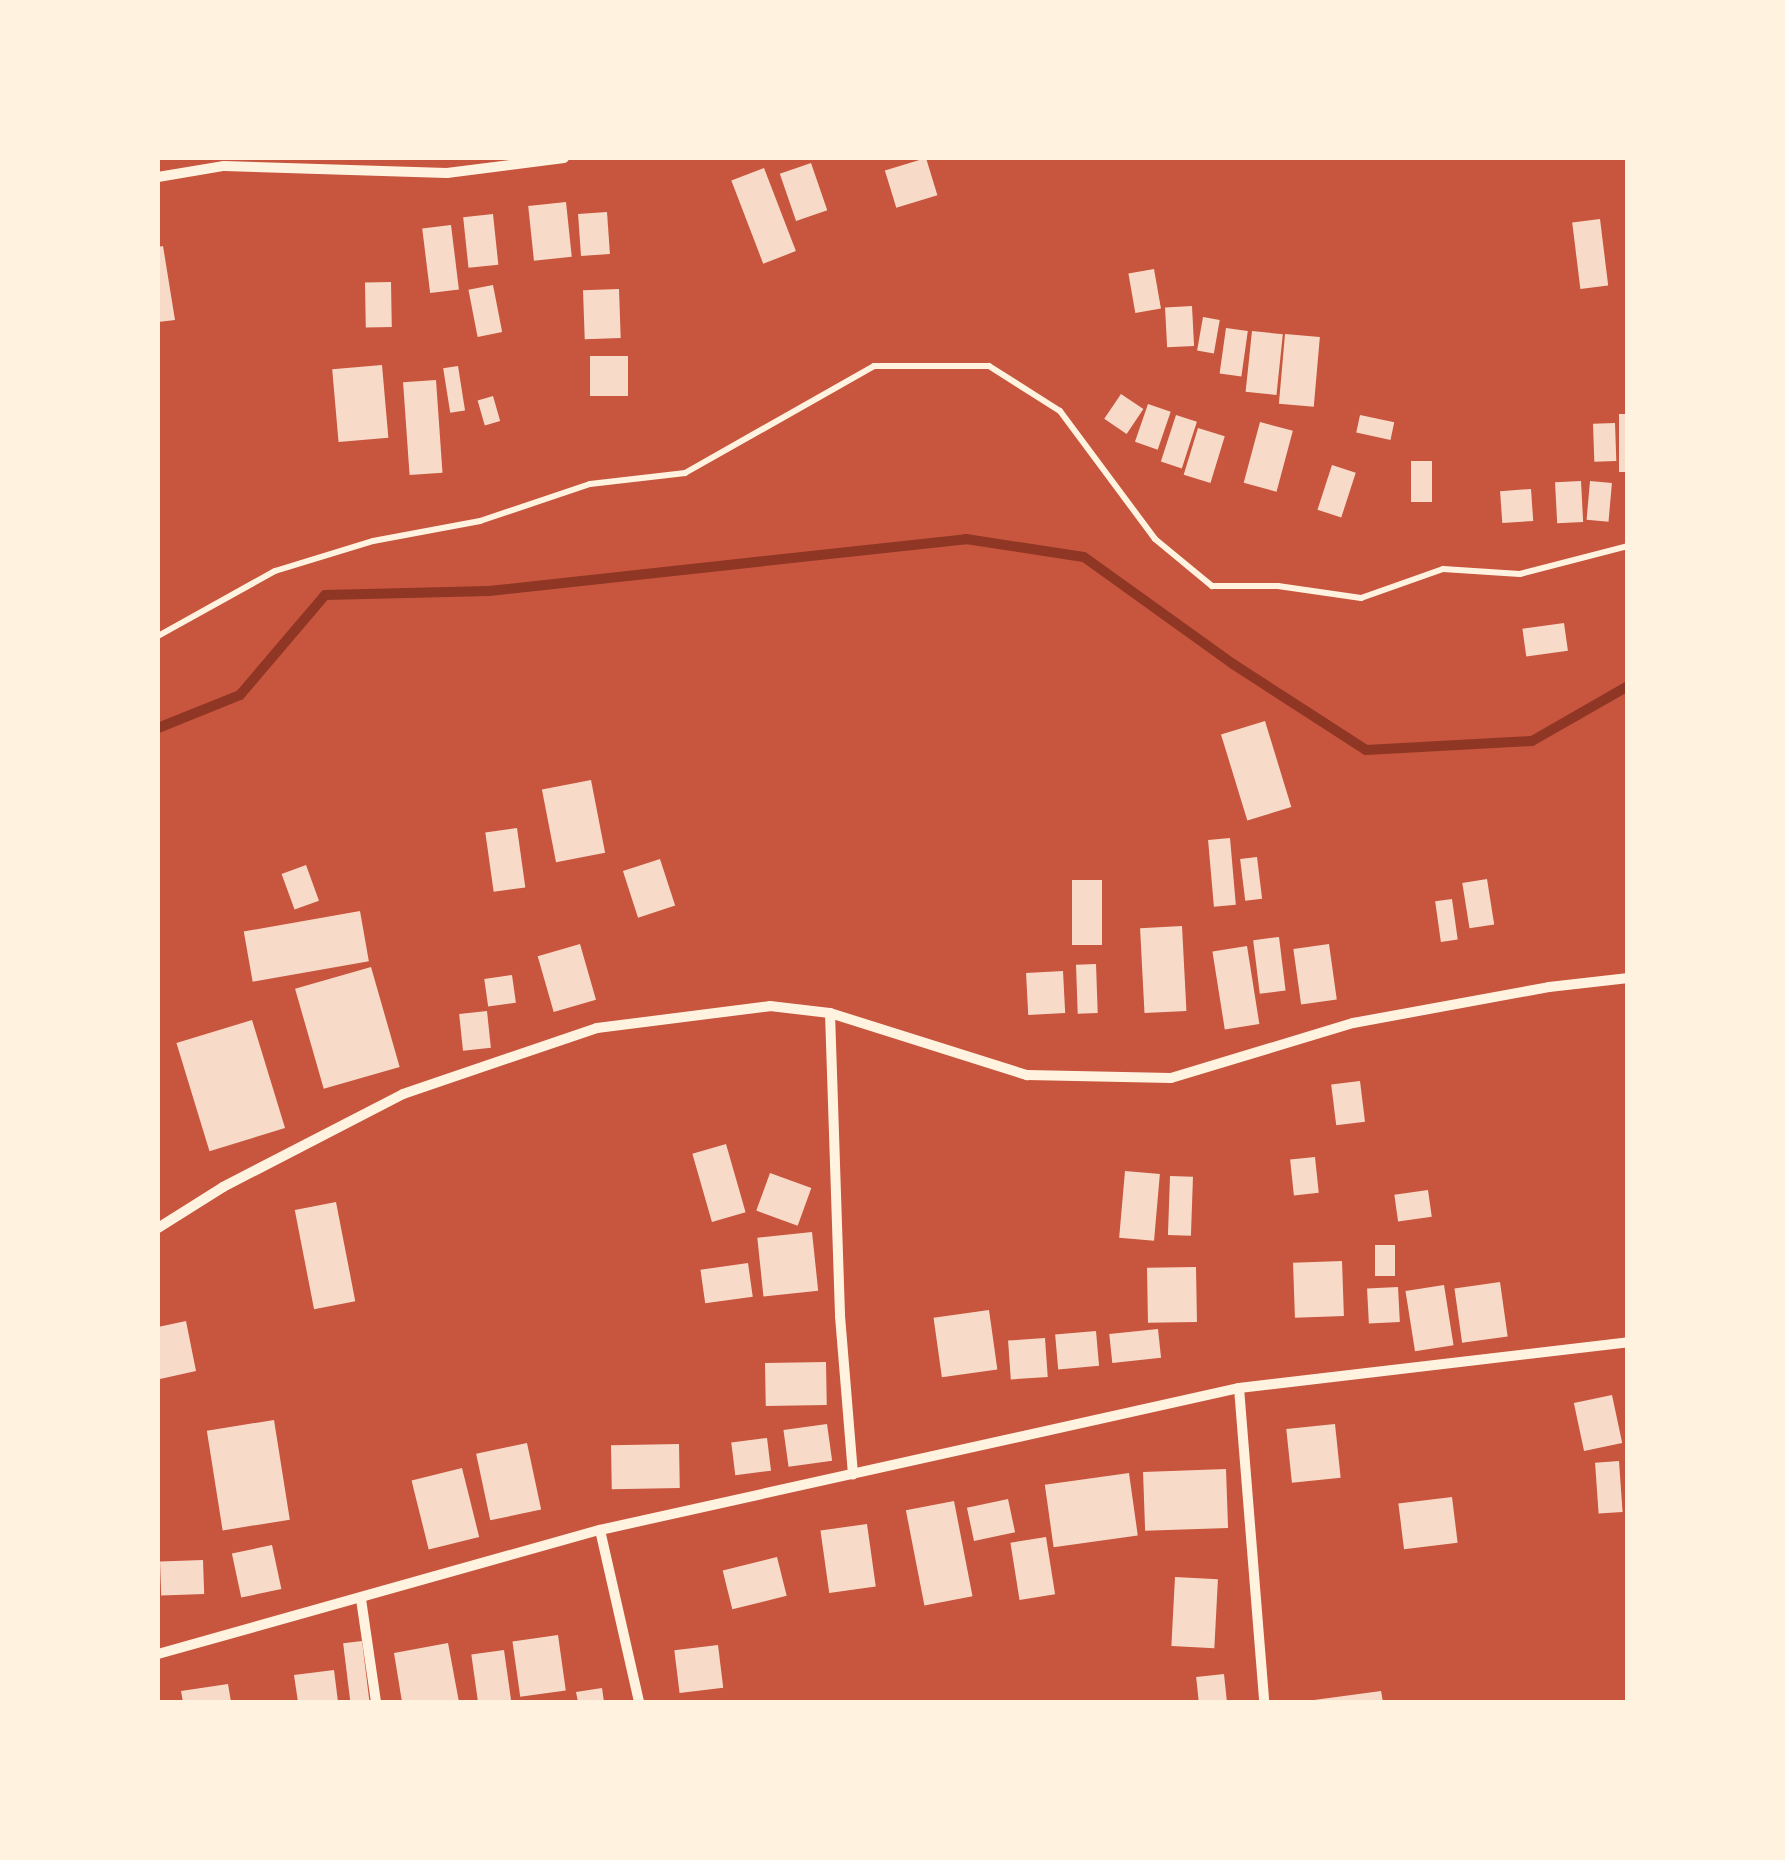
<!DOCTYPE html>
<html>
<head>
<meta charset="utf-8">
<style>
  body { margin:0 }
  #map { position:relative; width:1785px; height:1860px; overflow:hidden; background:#c8553d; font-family:Commissioner,sans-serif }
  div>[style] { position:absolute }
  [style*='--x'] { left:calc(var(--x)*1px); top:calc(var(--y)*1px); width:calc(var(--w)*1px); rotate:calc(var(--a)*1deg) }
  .stream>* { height:10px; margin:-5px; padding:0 5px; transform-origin:5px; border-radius:5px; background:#8f3625 }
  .building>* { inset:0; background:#f7dbc8; transform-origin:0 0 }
  .path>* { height:6px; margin:-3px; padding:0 3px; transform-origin:3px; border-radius:3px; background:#fff3e0 }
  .minor>* { height:10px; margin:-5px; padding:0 5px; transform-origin:5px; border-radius:5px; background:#fff3e0 }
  span { translate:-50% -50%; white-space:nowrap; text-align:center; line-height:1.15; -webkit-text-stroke:8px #fff3e0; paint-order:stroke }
  .frame { position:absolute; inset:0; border:160px solid #fff3e0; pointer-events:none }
</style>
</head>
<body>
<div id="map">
  <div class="stream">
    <i style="--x:158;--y:728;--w:88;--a:-21.9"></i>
    <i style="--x:240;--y:695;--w:131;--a:-49.6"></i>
    <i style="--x:325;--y:595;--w:164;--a:-1.4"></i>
    <i style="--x:489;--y:591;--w:480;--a:-6.2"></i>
    <i style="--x:966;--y:539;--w:119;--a:8.7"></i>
    <i style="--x:1084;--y:557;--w:183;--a:35.7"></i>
    <i style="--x:1233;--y:664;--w:158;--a:32.9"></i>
    <i style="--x:1366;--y:750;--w:166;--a:-3.1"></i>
    <i style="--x:1532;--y:741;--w:111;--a:-29.8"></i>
  </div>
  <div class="building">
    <i style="left:926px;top:158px;width:39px;height:43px;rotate:73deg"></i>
    <i style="left:811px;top:163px;width:50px;height:33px;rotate:71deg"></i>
    <i style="left:764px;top:168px;width:89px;height:35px;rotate:69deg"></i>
    <i style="left:566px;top:202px;width:55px;height:38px;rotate:84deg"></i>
    <i style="left:607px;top:212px;width:42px;height:29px;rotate:86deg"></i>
    <i style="left:493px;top:214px;width:51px;height:30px;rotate:84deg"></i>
    <i style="left:1600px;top:219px;width:67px;height:28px;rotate:83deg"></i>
    <i style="left:451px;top:225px;width:65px;height:29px;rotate:83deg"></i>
    <i style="clip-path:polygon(163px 246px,175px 320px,158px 322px,158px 247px)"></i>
    <i style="left:1154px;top:269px;width:40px;height:26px;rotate:80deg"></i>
    <i style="left:391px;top:282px;width:45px;height:26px;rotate:89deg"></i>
    <i style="left:493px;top:285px;width:48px;height:25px;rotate:79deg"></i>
    <i style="left:619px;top:289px;width:49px;height:36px;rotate:88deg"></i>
    <i style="left:1192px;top:306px;width:40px;height:27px;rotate:87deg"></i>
    <i style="left:1203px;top:317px;width:17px;height:34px;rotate:10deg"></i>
    <i style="left:1226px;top:328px;width:22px;height:46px;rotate:8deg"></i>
    <i style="left:1252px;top:331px;width:31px;height:61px;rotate:6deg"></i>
    <i style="left:1285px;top:334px;width:35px;height:70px;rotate:5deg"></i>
    <i style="left:590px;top:356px;width:38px;height:40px"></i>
    <i style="left:382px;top:365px;width:73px;height:50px;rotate:85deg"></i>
    <i style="left:458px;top:366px;width:45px;height:15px;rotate:81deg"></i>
    <i style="left:436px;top:380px;width:93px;height:33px;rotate:86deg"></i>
    <i style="left:1121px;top:394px;width:27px;height:30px;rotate:34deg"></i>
    <i style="left:493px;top:396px;width:26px;height:16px;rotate:74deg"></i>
    <i style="left:1148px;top:404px;width:24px;height:40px;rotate:19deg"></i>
    <i style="left:1619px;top:414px;width:9px;height:58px"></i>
    <i style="left:1176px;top:415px;width:22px;height:49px;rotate:18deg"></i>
    <i style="left:1360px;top:415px;width:35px;height:18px;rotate:12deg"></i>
    <i style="left:1260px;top:422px;width:34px;height:63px;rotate:15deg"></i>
    <i style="left:1615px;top:423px;width:38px;height:22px;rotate:88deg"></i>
    <i style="left:1198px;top:428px;width:28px;height:49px;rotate:17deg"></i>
    <i style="left:1432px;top:461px;width:41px;height:21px;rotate:90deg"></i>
    <i style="left:1332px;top:465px;width:25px;height:47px;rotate:18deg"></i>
    <i style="left:1581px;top:481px;width:41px;height:26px;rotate:87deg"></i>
    <i style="left:1590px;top:481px;width:22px;height:39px;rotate:5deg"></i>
    <i style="left:1531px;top:489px;width:32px;height:31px;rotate:86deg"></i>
    <i style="left:1564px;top:623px;width:28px;height:42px;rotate:82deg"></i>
    <i style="left:1265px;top:721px;width:90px;height:46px;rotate:73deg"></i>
    <i style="left:591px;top:780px;width:74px;height:50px;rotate:79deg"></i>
    <i style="left:517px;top:828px;width:60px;height:32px;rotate:82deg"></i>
    <i style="left:1230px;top:838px;width:67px;height:22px;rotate:85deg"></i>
    <i style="left:1257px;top:857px;width:42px;height:17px;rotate:83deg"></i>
    <i style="left:660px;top:859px;width:49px;height:39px;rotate:72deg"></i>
    <i style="left:306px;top:865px;width:38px;height:26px;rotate:70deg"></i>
    <i style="left:1487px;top:879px;width:46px;height:25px;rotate:81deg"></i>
    <i style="left:1072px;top:880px;width:30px;height:65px"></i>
    <i style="left:1452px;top:899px;width:41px;height:17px;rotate:82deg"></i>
    <i style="left:360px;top:911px;width:51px;height:118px;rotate:80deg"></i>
    <i style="left:1182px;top:926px;width:85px;height:42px;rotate:87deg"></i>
    <i style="left:1279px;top:937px;width:54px;height:26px;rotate:83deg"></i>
    <i style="left:580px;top:944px;width:58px;height:44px;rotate:74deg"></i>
    <i style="left:1329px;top:944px;width:56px;height:36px;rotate:82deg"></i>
    <i style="left:1247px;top:946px;width:79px;height:35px;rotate:81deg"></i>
    <i style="left:1096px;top:964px;width:49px;height:20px;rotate:88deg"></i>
    <i style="left:371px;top:967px;width:104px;height:79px;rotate:74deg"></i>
    <i style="left:1063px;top:971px;width:42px;height:37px;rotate:87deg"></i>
    <i style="left:512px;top:975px;width:28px;height:28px;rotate:82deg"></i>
    <i style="left:487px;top:1011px;width:37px;height:28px;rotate:84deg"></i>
    <i style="left:252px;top:1020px;width:113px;height:79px;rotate:73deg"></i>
    <i style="left:1360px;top:1081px;width:41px;height:29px;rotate:83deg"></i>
    <i style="left:726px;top:1144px;width:71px;height:35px;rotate:74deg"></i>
    <i style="left:1315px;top:1157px;width:36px;height:25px;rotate:84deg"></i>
    <i style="left:1125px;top:1171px;width:35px;height:67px;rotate:5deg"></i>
    <i style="left:770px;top:1173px;width:44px;height:40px;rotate:20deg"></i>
    <i style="left:1170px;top:1176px;width:23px;height:59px;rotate:2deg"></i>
    <i style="left:1428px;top:1190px;width:27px;height:34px;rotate:82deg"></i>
    <i style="left:336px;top:1202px;width:101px;height:42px;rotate:79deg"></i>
    <i style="left:812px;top:1232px;width:59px;height:55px;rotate:84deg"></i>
    <i style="left:1375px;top:1245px;width:20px;height:31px"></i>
    <i style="left:1342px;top:1261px;width:55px;height:49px;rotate:88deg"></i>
    <i style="left:748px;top:1263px;width:34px;height:48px;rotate:82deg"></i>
    <i style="left:1196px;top:1267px;width:55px;height:49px;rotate:89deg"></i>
    <i style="left:1500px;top:1282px;width:55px;height:46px;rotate:82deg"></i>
    <i style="left:1444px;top:1285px;width:61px;height:39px;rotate:81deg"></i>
    <i style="left:1398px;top:1287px;width:35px;height:31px;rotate:87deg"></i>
    <i style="left:989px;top:1310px;width:60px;height:56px;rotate:82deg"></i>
    <i style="clip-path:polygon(186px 1321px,196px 1371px,160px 1379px,158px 1327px)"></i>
    <i style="left:1158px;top:1329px;width:29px;height:49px;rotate:84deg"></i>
    <i style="left:1096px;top:1331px;width:35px;height:41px;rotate:85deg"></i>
    <i style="left:1045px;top:1338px;width:39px;height:37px;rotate:86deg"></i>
    <i style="left:826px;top:1362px;width:43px;height:61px;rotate:89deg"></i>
    <i style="left:1612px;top:1395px;width:49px;height:39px;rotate:78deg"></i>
    <i style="left:274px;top:1420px;width:101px;height:68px;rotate:81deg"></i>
    <i style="left:827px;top:1424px;width:37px;height:44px;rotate:82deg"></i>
    <i style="left:1335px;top:1424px;width:54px;height:49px;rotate:84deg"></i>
    <i style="left:767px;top:1438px;width:33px;height:36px;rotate:83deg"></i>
    <i style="left:527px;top:1443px;width:68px;height:52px;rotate:78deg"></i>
    <i style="left:679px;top:1444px;width:44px;height:68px;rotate:89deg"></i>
    <i style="left:1619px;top:1461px;width:51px;height:24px;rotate:86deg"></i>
    <i style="left:462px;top:1468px;width:71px;height:52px;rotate:76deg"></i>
    <i style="left:1226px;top:1469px;width:59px;height:83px;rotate:88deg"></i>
    <i style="left:1129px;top:1473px;width:63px;height:85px;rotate:82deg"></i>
    <i style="left:1452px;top:1497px;width:46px;height:54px;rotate:83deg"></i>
    <i style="left:1008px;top:1499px;width:34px;height:42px;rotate:78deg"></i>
    <i style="left:954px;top:1501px;width:97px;height:49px;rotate:79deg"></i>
    <i style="left:867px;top:1524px;width:63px;height:47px;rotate:82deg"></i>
    <i style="left:1046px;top:1537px;width:58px;height:36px;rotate:81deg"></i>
    <i style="left:272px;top:1545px;width:45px;height:41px;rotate:78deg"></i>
    <i style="left:777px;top:1557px;width:40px;height:56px;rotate:76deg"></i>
    <i style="left:203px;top:1560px;width:34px;height:43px;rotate:88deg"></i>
    <i style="left:1175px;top:1577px;width:43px;height:69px;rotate:3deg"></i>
    <i style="left:558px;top:1635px;width:56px;height:46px;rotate:82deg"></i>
    <i style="left:362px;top:1641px;width:62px;height:19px;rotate:83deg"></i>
    <i style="clip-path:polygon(448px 1643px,459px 1702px,402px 1702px,394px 1653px)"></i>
    <i style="left:718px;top:1645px;width:43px;height:44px;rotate:83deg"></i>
    <i style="left:504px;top:1650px;width:52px;height:33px;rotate:82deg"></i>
    <i style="clip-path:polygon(334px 1670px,338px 1702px,298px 1702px,294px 1675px)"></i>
    <i style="left:1224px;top:1674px;width:28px;height:28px;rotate:84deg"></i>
    <i style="clip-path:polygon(228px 1684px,231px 1702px,183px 1702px,181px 1691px)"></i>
    <i style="clip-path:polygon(602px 1688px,604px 1702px,578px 1702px,576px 1692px)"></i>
    <i style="clip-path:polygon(1381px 1691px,1383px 1702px,1315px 1702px,1314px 1700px)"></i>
  </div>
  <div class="path">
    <i style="--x:158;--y:636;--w:134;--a:-29.1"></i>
    <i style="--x:275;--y:571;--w:102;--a:-17"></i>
    <i style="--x:373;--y:541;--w:109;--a:-10.6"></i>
    <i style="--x:480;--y:521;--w:116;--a:-18.6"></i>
    <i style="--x:590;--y:484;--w:96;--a:-6.6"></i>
    <i style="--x:685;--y:473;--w:217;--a:-29.5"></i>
    <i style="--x:874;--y:366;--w:115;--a:0"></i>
    <i style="--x:989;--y:366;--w:84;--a:32.4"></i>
    <i style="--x:1060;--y:411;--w:159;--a:53.4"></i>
    <i style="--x:1155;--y:539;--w:74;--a:39.5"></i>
    <i style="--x:1212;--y:586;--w:66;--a:0"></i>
    <i style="--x:1278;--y:586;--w:84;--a:8.2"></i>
    <i style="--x:1361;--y:598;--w:87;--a:-19.5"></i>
    <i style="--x:1443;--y:569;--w:77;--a:3.7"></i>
    <i style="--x:1520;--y:574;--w:112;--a:-14.5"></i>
  </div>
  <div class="minor">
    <i style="--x:158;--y:177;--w:67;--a:-9.5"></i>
    <i style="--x:224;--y:166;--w:223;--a:1.8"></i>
    <i style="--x:447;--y:173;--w:118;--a:-7.3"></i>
    <i style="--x:830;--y:1013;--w:303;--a:88.1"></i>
    <i style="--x:840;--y:1316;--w:159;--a:85.3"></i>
    <i style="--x:158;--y:1228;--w:77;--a:-32.2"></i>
    <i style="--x:223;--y:1187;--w:203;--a:-27.3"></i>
    <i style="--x:403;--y:1094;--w:205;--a:-18.8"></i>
    <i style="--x:597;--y:1028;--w:174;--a:-7.2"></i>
    <i style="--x:770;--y:1006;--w:60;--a:6.7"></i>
    <i style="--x:830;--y:1013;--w:207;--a:17.5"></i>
    <i style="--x:1027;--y:1075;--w:144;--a:1.2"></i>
    <i style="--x:1171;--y:1078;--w:190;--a:-16.8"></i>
    <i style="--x:1353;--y:1023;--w:199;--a:-10.4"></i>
    <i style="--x:1549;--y:987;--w:80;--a:-6.5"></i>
    <i style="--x:1239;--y:1388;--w:315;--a:85.4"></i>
    <i style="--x:600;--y:1530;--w:176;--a:77.2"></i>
    <i style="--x:361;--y:1599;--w:104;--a:81.7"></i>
    <i style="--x:158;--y:1654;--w:459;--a:-15.7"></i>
    <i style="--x:600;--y:1530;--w:655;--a:-12.53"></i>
    <i style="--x:1239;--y:1388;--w:392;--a:-6.7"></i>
  </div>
  <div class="frame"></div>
</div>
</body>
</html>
